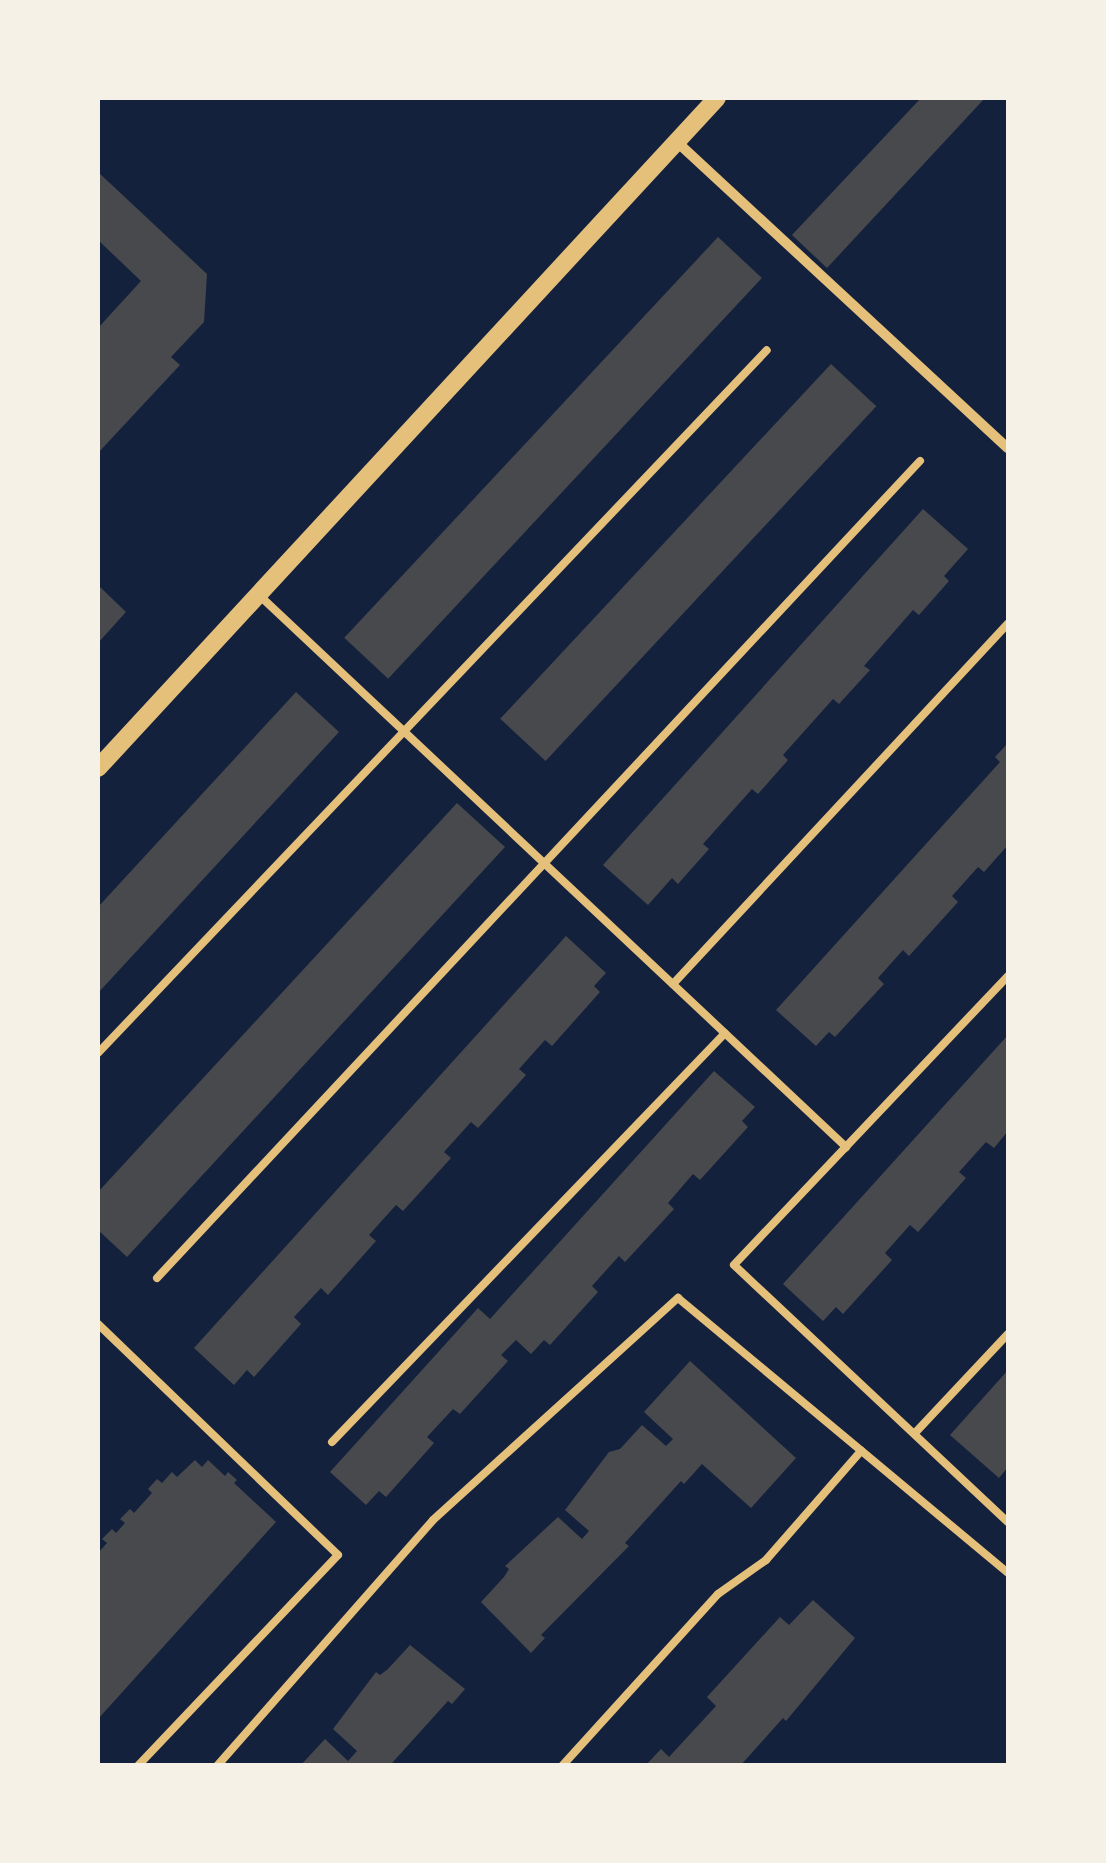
<!DOCTYPE html>
<html>
<head>
<meta charset="utf-8">
<style>
  body { margin:0 }
  #map { position:relative; width:1106px; height:1863px; overflow:hidden; background:#14213d; font-family:"IBM Plex Serif",serif }
  div>[style] { position:absolute }
  [style*='--x'] { left:calc(var(--x)*1px); top:calc(var(--y)*1px); width:calc(var(--w)*1px); rotate:calc(var(--a)*1deg) }
  .building>* { inset:0; background:#48494c; transform-origin:0 0 }
  .service>* { height:8px; margin:-4px; padding:0 4px; transform-origin:4px; border-radius:4px; background:#e5c07b }
  .minor>* { height:10px; margin:-5px; padding:0 5px; transform-origin:5px; border-radius:5px; background:#e5c07b }
  .tertiary>* { height:18px; margin:-9px; padding:0 9px; transform-origin:9px; border-radius:9px; background:#e5c07b }
  span { translate:-50% -50%; white-space:nowrap; text-align:center; line-height:1.15; -webkit-text-stroke:8px #f6f1e7; paint-order:stroke }
  .frame { position:absolute; inset:0; border:100px solid #f6f1e7; pointer-events:none }
</style>
</head>
<body>
<div id="map">
  <div class="building">
    <i style="clip-path:polygon(921px 98px,985px 98px,827px 268px,792px 235px)"></i>
    <i style="clip-path:polygon(98px 172px,207px 274px,204px 322px,171px 357px,180px 365px,98px 453px,98px 328px,141px 281px,98px 240px)"></i>
    <i style="left:718px;top:237px;width:60px;height:548px;rotate:43deg"></i>
    <i style="left:831px;top:364px;width:62px;height:485px;rotate:43deg"></i>
    <i style="clip-path:polygon(923px 509px,968px 549px,944px 576px,949px 581px,919px 615px,913px 610px,864px 666px,870px 670px,839px 704px,833px 699px,783px 755px,788px 760px,758px 794px,752px 789px,703px 844px,709px 849px,678px 884px,672px 878px,648px 905px,603px 865px)"></i>
    <i style="clip-path:polygon(98px 585px,126px 612px,98px 643px)"></i>
    <i style="clip-path:polygon(296px 692px,339px 732px,98px 993px,98px 907px)"></i>
    <i style="clip-path:polygon(1008px 743px,1008px 845px,984px 872px,978px 867px,952px 896px,958px 902px,909px 956px,903px 950px,878px 978px,884px 984px,835px 1037px,829px 1032px,816px 1046px,776px 1010px,1000px 762px,995px 757px)"></i>
    <i style="clip-path:polygon(457px 803px,505px 847px,127px 1257px,98px 1230px,98px 1192px)"></i>
    <i style="clip-path:polygon(566px 936px,606px 973px,594px 986px,600px 992px,552px 1046px,545px 1040px,519px 1069px,526px 1075px,478px 1128px,471px 1122px,444px 1152px,451px 1158px,403px 1211px,396px 1205px,369px 1235px,376px 1241px,328px 1295px,321px 1288px,294px 1317px,301px 1324px,254px 1377px,247px 1370px,234px 1385px,194px 1348px)"></i>
    <i style="clip-path:polygon(1008px 1035px,1008px 1131px,994px 1148px,986px 1142px,959px 1172px,966px 1178px,918px 1232px,910px 1225px,885px 1253px,892px 1260px,843px 1314px,836px 1307px,823px 1321px,783px 1284px)"></i>
    <i style="clip-path:polygon(714px 1071px,755px 1107px,742px 1121px,748px 1127px,700px 1180px,693px 1174px,668px 1203px,674px 1209px,625px 1262px,619px 1256px,592px 1286px,598px 1292px,550px 1345px,544px 1340px,531px 1354px,516px 1340px,501px 1355px,508px 1361px,460px 1414px,453px 1409px,427px 1437px,434px 1443px,386px 1497px,379px 1491px,366px 1505px,330px 1472px,478px 1308px,490px 1319px)"></i>
    <i style="clip-path:polygon(690px 1361px,796px 1458px,751px 1508px,702px 1464px,684px 1484px,681px 1481px,625px 1543px,629px 1546px,541px 1635px,545px 1638px,531px 1653px,481px 1602px,504px 1577px,509px 1569px,505px 1566px,558px 1517px,582px 1539px,589px 1531px,565px 1510px,609px 1452px,620px 1449px,642px 1425px,666px 1446px,673px 1439px,644px 1412px)"></i>
    <i style="clip-path:polygon(1008px 1370px,1008px 1467px,999px 1478px,950px 1435px)"></i>
    <i style="clip-path:polygon(195px 1460px,202px 1467px,208px 1460px,225px 1476px,228px 1472px,237px 1480px,234px 1483px,276px 1522px,98px 1719px,98px 1553px,107px 1543px,102px 1539px,112px 1529px,116px 1533px,125px 1523px,120px 1519px,130px 1509px,134px 1513px,152px 1493px,148px 1489px,157px 1479px,162px 1483px,172px 1472px,177px 1477px)"></i>
    <i style="clip-path:polygon(813px 1600px,855px 1638px,786px 1721px,783px 1718px,740px 1766px,645px 1766px,661px 1749px,669px 1757px,716px 1706px,707px 1697px,780px 1617px,789px 1625px)"></i>
    <i style="clip-path:polygon(410px 1645px,465px 1689px,452px 1704px,448px 1701px,392px 1763px,395px 1766px,300px 1766px,325px 1739px,348px 1761px,357px 1751px,333px 1729px,376px 1672px,380px 1675px,388px 1669px)"></i>
  </div>
  <div class="service">
    <i style="--x:259;--y:595;--w:806;--a:43.24"></i>
    <i style="--x:1008;--y:976;--w:398;--a:133.5"></i>
    <i style="--x:734;--y:1265;--w:376;--a:43.2"></i>
    <i style="--x:673;--y:984;--w:492;--a:-47.1"></i>
    <i style="--x:98;--y:1053;--w:970;--a:-46.42"></i>
    <i style="--x:157;--y:1278;--w:1118;--a:-46.96"></i>
    <i style="--x:98;--y:1324;--w:333;--a:43.9"></i>
    <i style="--x:338;--y:1555;--w:291;--a:133.5"></i>
    <i style="--x:915;--y:1433;--w:136;--a:-46.8"></i>
    <i style="--x:332;--y:1442;--w:567;--a:-46.14"></i>
    <i style="--x:217;--y:1766;--w:327;--a:-48.7"></i>
    <i style="--x:433;--y:1520;--w:331;--a:-42.2"></i>
    <i style="--x:678;--y:1298;--w:430;--a:39.8"></i>
    <i style="--x:562;--y:1766;--w:232;--a:-47.8"></i>
    <i style="--x:718;--y:1594;--w:59;--a:-35.3"></i>
    <i style="--x:766;--y:1560;--w:145;--a:-48.9"></i>
  </div>
  <div class="minor">
    <i style="--x:676;--y:141;--w:452;--a:42.8"></i>
  </div>
  <div class="tertiary">
    <i style="--x:98;--y:768;--w:912;--a:-47.27"></i>
  </div>
  <div class="frame"></div>
</div>
</body>
</html>
